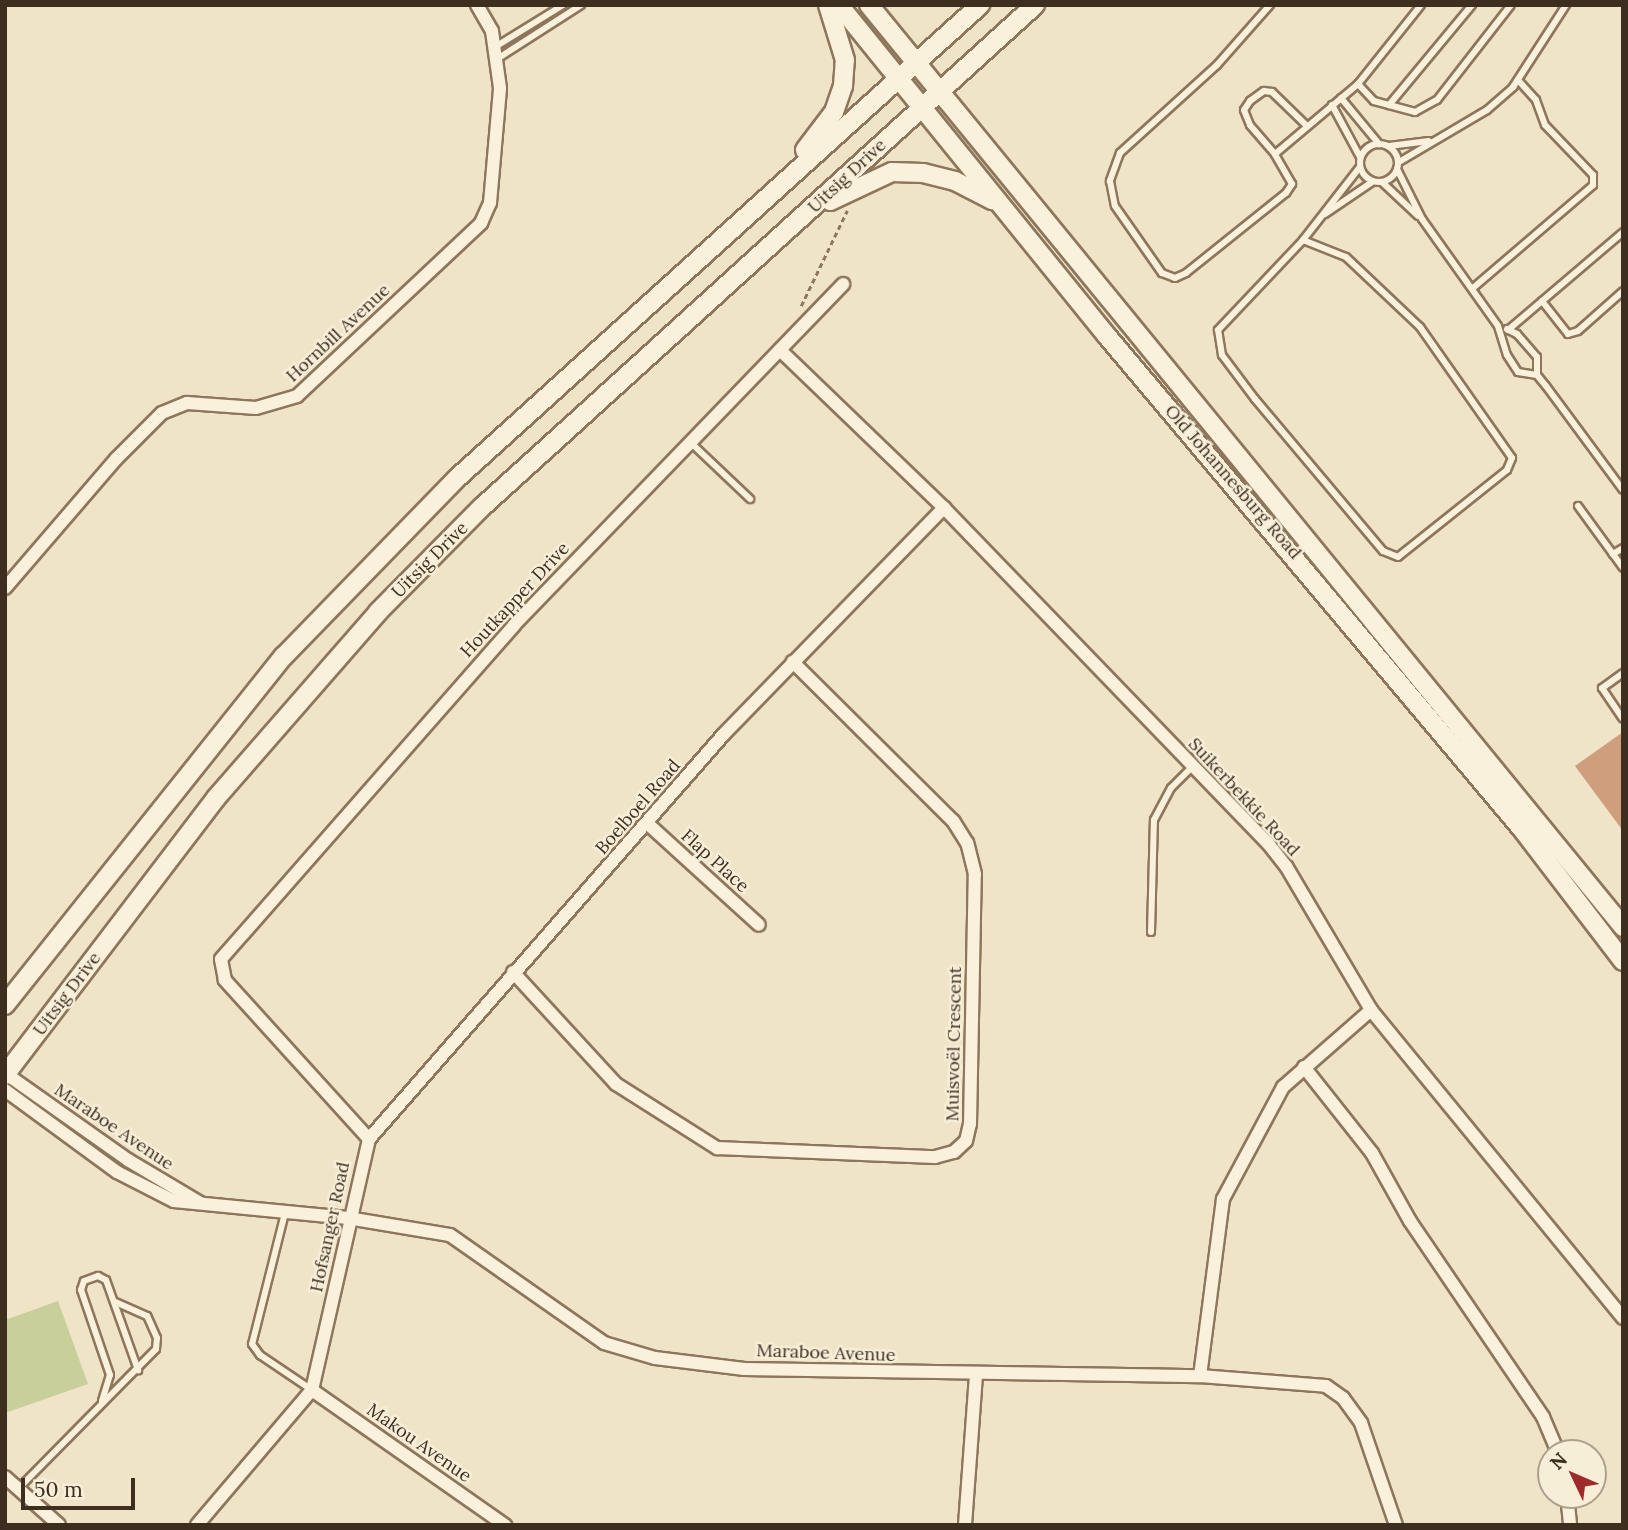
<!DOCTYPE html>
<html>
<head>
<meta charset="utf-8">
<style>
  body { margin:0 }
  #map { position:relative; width:1628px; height:1530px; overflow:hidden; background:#f0e4c8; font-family:Lora,serif }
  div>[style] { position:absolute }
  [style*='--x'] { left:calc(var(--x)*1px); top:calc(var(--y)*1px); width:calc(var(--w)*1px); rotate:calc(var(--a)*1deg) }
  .green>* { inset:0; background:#c9cf9b }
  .building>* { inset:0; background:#cf9f7d }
  .path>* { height:2.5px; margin-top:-1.25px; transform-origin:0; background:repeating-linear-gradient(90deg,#8d765c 0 5px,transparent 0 8.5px) }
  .roads { filter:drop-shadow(2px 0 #8d765c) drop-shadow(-2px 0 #8d765c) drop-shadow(0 2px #8d765c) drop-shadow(0 -2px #8d765c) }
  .service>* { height:6px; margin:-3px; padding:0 3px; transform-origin:3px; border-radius:3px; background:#faf1dc }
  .service>.ring { margin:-3px; padding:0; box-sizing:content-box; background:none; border:6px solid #faf1dc; border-radius:50% }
  .minor>* { height:12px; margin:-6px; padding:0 6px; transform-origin:6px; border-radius:6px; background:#faf1dc }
  .secondary>* { height:18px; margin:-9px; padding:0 9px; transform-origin:9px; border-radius:9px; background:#faf1dc }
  span { translate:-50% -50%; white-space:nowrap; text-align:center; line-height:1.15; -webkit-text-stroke:5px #f7eed8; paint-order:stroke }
  .street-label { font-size:18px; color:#3d2e20 }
  .frame { position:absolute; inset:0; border:7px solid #3d2e20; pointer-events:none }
  .north { position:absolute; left:1537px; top:1439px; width:70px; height:70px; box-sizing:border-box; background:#f7eed8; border:2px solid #ada18e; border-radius:50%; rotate:314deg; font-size:19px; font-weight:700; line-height:28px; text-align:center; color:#3d2e20 }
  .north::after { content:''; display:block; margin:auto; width:24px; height:32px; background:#9e2a2b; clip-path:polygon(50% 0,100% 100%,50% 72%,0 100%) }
  .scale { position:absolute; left:21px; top:1478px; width:114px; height:32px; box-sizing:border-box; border:4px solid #3d2e20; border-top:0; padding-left:9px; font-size:21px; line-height:24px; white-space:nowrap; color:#3d2e20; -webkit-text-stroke:5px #f7eed8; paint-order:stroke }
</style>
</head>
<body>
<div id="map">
  <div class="green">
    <i style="clip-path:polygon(58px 1301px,88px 1384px,5px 1413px,5px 1320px)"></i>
  </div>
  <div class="building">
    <i style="clip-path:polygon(1623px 732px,1623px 831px,1575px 766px)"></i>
  </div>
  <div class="path">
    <i style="--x:801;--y:306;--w:106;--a:-64.2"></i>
  </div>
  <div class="roads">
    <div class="service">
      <i style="--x:1270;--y:5;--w:80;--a:131.5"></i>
      <i style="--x:1217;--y:65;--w:131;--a:137.8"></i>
      <i style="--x:1120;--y:153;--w:30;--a:110"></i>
      <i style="--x:1110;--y:181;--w:25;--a:79"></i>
      <i style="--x:1115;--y:206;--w:82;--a:55"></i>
      <i style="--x:1162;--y:273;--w:14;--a:21"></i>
      <i style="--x:1175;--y:278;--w:12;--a:-24"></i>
      <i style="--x:1186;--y:273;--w:128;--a:-38.7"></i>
      <i style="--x:1286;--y:193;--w:11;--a:-56"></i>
      <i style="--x:1292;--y:184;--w:34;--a:-120"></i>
      <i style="--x:1275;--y:154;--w:109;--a:-40.1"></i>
      <i style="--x:1358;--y:84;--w:101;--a:-51.4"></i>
      <i style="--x:495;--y:47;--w:80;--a:-31.7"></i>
      <i style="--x:497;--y:59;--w:100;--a:-32.7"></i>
      <i style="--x:1358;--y:84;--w:23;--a:47"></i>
      <i style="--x:1374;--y:101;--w:16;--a:15"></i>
      <i style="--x:1389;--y:105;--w:130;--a:-50.3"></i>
      <i style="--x:1341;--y:98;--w:60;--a:50.4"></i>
      <i style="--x:1332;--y:105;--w:59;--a:61.7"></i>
      <i style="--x:1389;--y:105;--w:27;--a:15"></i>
      <i style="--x:1415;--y:112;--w:25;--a:-29"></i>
      <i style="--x:1437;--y:100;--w:120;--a:-52.1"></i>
      <i class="ring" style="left:1360px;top:144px;width:32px;height:32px"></i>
      <i style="--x:1389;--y:146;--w:40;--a:-7.1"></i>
      <i style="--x:1275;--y:154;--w:38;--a:-131"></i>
      <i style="--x:1250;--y:125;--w:16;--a:-112"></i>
      <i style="--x:1244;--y:110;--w:11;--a:-56"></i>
      <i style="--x:1250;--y:101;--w:17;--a:-36"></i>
      <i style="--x:1264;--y:91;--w:8;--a:7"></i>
      <i style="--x:1272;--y:92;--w:49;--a:44.2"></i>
      <i style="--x:1399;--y:162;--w:102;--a:-30.6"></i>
      <i style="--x:1487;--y:110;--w:35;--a:-41"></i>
      <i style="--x:1513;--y:87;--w:98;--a:-57.1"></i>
      <i style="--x:1397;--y:169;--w:56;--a:63.4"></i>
      <i style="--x:1422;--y:219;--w:131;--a:54.6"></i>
      <i style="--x:1498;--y:326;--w:30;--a:73"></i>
      <i style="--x:1507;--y:355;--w:20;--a:57"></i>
      <i style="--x:1518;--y:372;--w:19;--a:9"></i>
      <i style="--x:1537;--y:375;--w:14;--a:51"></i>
      <i style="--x:1546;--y:386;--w:129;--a:53.5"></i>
      <i style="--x:1383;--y:183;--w:48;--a:43.3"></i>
      <i style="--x:1325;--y:214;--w:57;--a:-34.2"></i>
      <i style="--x:1303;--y:240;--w:46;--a:21.6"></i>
      <i style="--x:1346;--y:257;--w:102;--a:43.4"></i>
      <i style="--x:1420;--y:327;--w:160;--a:54.9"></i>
      <i style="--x:1512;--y:458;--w:13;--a:113"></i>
      <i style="--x:1507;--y:470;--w:139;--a:141.4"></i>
      <i style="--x:1398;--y:557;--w:16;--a:-158"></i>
      <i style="--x:1383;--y:551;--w:199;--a:-130.1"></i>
      <i style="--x:1255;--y:399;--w:55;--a:-126.9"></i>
      <i style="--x:1222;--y:355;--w:25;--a:-99"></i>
      <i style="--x:1218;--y:330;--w:124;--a:-46.6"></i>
      <i style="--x:1303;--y:240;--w:91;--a:-52.1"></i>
      <i style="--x:1473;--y:288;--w:158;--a:-40.6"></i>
      <i style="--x:1593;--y:185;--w:10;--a:-90"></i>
      <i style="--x:1593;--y:175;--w:69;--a:-133.8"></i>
      <i style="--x:1545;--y:125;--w:27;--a:-110"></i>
      <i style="--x:1536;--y:100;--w:27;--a:-132"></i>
      <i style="--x:1542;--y:301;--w:42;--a:51.8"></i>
      <i style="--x:1568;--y:334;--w:10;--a:-17"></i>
      <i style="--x:1578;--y:331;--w:60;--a:-41.6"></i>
      <i style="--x:1507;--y:329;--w:11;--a:27"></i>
      <i style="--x:1517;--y:334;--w:30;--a:49"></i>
      <i style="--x:1537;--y:357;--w:18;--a:90"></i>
      <i style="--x:1508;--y:330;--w:151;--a:-40.4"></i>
      <i style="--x:690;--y:442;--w:83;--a:43.5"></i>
      <i style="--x:1578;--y:506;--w:59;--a:53.9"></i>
      <i style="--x:1623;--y:548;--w:12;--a:149"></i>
      <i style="--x:1613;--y:554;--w:17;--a:54"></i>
      <i style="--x:1623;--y:673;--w:26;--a:144"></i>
      <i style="--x:1602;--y:688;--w:37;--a:56"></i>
      <i style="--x:1151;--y:932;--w:112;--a:-88.5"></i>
      <i style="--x:1154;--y:820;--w:36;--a:-62"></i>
      <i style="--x:1171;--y:788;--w:31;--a:-45"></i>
      <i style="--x:285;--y:1213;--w:135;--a:104.1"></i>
      <i style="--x:252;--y:1344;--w:14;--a:54"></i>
      <i style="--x:260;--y:1355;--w:63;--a:33.9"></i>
      <i style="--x:102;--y:1401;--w:27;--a:-73"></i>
      <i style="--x:110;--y:1375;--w:90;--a:-108.8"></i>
      <i style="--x:81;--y:1290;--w:9;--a:-72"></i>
      <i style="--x:84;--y:1281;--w:15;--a:-20"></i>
      <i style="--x:98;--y:1276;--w:9;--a:27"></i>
      <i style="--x:106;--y:1280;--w:96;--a:70.4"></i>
      <i style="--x:19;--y:1488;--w:195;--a:-45.4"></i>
      <i style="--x:156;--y:1349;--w:11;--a:-85"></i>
      <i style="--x:157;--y:1338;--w:24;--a:-114"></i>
      <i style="--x:147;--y:1316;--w:34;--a:-156"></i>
    </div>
    <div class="minor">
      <i style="--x:780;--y:350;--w:228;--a:43.9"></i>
      <i style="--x:944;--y:508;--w:465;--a:46"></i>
      <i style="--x:1267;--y:842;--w:31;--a:52"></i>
      <i style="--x:1286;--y:866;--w:167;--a:59.4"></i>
      <i style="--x:1371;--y:1010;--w:398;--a:50.7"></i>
      <i style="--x:5;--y:588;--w:170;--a:-49.3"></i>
      <i style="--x:116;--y:459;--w:65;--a:-45"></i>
      <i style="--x:162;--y:413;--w:27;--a:-22"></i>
      <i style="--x:187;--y:403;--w:69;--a:4.1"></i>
      <i style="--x:256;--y:408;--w:43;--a:-16.3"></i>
      <i style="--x:297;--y:396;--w:253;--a:-43.2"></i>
      <i style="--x:481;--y:223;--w:22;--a:-66"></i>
      <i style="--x:490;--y:203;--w:115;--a:-85"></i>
      <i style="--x:500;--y:88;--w:58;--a:-98"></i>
      <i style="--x:492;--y:31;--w:30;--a:-120"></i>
      <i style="--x:647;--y:823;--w:151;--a:42.3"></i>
      <i style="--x:513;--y:972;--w:152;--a:47.4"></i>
      <i style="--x:616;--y:1084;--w:120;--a:32.4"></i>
      <i style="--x:717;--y:1148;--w:218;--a:2.4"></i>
      <i style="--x:935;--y:1157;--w:20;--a:-15"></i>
      <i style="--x:954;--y:1152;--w:16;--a:-43"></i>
      <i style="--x:966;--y:1141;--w:17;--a:-77"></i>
      <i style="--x:970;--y:1124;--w:250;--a:-88.9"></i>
      <i style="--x:975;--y:874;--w:32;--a:-104"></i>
      <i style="--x:967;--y:843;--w:26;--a:-122"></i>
      <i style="--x:953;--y:821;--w:226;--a:-135.2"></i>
      <i style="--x:1304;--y:1067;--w:110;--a:51.7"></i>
      <i style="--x:1372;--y:1153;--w:78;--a:60.8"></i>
      <i style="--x:1410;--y:1221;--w:237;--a:55.8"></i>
      <i style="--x:1543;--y:1417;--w:39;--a:67"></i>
      <i style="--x:5;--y:1073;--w:151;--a:35.3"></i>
      <i style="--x:128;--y:1160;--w:84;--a:30.8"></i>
      <i style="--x:5;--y:1090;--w:139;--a:36.2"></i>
      <i style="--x:117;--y:1172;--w:64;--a:27"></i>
      <i style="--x:174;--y:1201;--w:175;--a:5.6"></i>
      <i style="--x:348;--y:1218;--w:103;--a:9.5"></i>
      <i style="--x:450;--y:1235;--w:188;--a:35"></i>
      <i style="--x:604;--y:1343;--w:53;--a:16.4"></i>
      <i style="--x:655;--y:1358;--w:90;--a:7"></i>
      <i style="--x:744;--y:1369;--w:456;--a:0.9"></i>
      <i style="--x:1200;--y:1376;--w:126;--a:4.5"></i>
      <i style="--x:1326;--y:1386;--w:21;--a:35"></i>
      <i style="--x:1343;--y:1398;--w:31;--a:54"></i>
      <i style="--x:1361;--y:1423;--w:108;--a:71.1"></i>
      <i style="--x:369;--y:1139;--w:537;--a:-48.77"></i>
      <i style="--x:723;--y:735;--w:317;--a:-45.8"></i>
      <i style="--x:1200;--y:1376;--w:178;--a:-82.6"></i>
      <i style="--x:1223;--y:1199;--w:127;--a:-61.8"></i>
      <i style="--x:1283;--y:1087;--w:117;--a:-41.2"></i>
      <i style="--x:312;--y:1390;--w:236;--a:35"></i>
      <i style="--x:5;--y:1477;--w:72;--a:41.6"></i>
      <i style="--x:1567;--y:1495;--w:30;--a:84"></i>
      <i style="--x:197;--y:1525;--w:177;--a:-49.6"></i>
      <i style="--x:312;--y:1390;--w:257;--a:-77.2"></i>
      <i style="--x:369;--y:1139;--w:215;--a:-132.2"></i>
      <i style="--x:225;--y:980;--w:21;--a:-101"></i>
      <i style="--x:221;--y:959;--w:444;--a:-48.7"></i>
      <i style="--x:514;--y:625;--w:474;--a:-46"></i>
      <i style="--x:965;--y:1525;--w:150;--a:-85.8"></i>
    </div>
    <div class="secondary">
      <i style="--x:839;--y:5;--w:426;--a:51"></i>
      <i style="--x:1107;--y:336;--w:644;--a:49.91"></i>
      <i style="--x:1522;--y:829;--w:166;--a:52.6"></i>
      <i style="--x:869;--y:5;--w:1191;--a:50.72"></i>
      <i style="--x:805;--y:150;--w:48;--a:-52.7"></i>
      <i style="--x:834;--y:112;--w:28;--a:-71"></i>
      <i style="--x:843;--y:86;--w:26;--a:-86"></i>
      <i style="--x:845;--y:60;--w:58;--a:-107.2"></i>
      <i style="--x:830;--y:201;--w:68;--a:-25.1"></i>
      <i style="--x:892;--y:172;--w:31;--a:2"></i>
      <i style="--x:923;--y:173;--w:33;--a:14"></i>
      <i style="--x:955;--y:181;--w:42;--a:27.2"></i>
      <i style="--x:5;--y:1005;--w:447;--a:-51.4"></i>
      <i style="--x:284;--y:656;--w:247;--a:-45.8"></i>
      <i style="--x:456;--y:479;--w:707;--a:-42.13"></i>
      <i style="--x:5;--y:1075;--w:348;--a:-52.7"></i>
      <i style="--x:216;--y:798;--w:247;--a:-48.9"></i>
      <i style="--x:378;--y:612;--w:148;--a:-45.3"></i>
      <i style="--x:482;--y:507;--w:747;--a:-42.23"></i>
    </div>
  </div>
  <div class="street-label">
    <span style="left:847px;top:176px;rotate:-43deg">Uitsig Drive</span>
    <span style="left:338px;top:333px;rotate:-43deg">Hornbill Avenue</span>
    <span style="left:1233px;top:482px;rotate:49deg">Old Johannesburg Road</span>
    <span style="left:430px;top:560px;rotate:-45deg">Uitsig Drive</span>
    <span style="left:515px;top:600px;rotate:-47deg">Houtkapper Drive</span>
    <span style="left:1244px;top:797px;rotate:47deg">Suikerbekkie Road</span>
    <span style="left:638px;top:807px;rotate:-49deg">Boelboel Road</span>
    <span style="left:715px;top:861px;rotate:42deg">Flap Place</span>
    <span style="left:67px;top:994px;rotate:-53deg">Uitsig Drive</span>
    <span style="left:954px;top:1044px;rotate:-89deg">Muisvoël Crescent</span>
    <span style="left:114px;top:1127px;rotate:34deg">Maraboe Avenue</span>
    <span style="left:330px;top:1227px;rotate:-78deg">Hofsanger Road</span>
    <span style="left:826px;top:1353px;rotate:2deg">Maraboe Avenue</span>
    <span style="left:419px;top:1443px;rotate:35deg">Makou Avenue</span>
  </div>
  <div class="frame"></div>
  <div class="north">N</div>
  <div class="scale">50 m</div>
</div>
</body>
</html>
